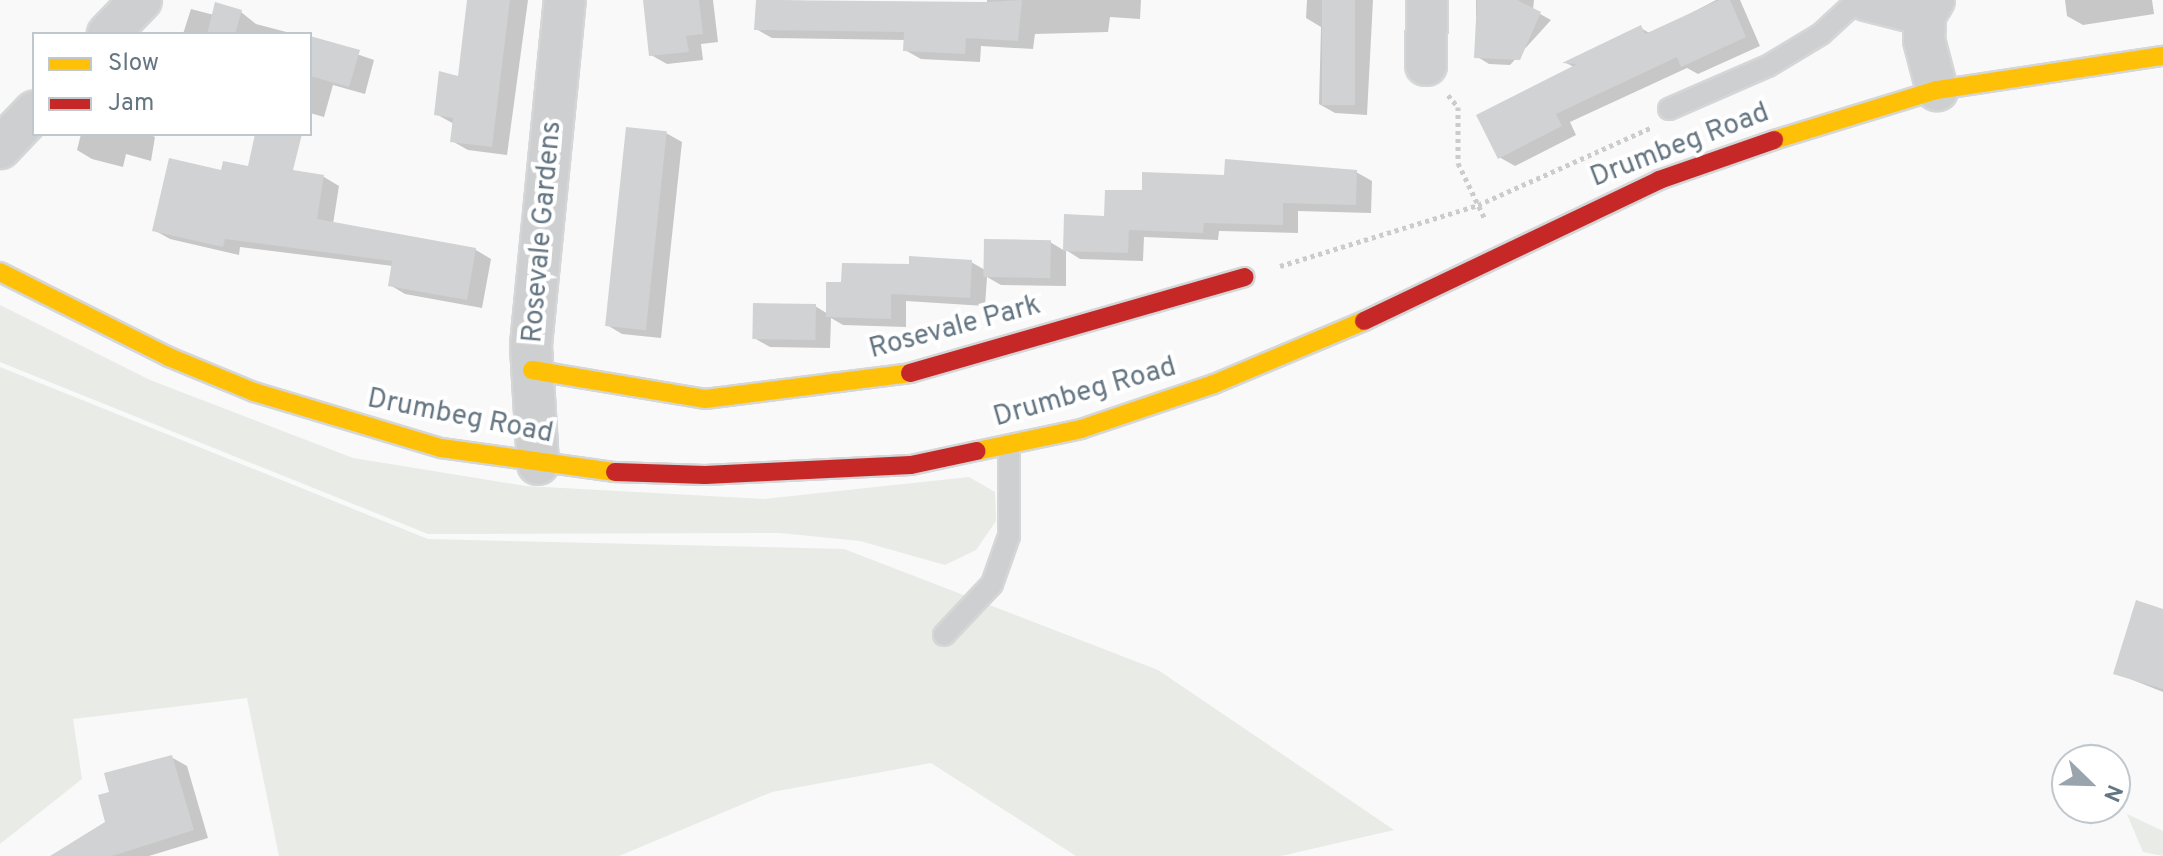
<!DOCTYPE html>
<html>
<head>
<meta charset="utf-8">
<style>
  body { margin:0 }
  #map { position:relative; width:2163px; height:856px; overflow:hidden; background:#f9f9f9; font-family:Overpass,sans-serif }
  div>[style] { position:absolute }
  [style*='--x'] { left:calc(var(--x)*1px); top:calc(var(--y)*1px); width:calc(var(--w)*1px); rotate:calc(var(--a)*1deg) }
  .green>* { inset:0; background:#e8ebe6 }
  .shadow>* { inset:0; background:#0003 }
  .building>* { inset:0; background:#d0d2d3; transform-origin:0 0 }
  .path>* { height:5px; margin-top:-2.5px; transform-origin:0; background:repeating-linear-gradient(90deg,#cbcccd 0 4px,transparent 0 8px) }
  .roads { filter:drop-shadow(2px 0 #d5d6d7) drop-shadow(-2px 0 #d5d6d7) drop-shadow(0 2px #d5d6d7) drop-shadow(0 -2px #d5d6d7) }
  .lane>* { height:20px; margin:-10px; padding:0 10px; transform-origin:10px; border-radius:10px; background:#cecfd0 }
  .street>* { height:40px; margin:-20px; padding:0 20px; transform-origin:20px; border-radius:20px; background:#cecfd0 }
  .slow>* { height:18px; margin:-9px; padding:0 9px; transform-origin:9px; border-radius:9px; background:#ffc107 }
  .jam>* { height:18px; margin:-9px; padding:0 9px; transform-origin:9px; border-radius:9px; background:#c62828 }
  span { translate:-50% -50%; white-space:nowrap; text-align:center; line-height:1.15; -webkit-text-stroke:8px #fff; paint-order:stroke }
  .street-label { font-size:28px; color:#657683 }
  .legend { position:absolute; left:32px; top:32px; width:280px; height:104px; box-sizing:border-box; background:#fff; border:2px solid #c1c8cd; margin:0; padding:10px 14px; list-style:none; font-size:24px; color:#657683 }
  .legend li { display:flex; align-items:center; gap:16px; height:40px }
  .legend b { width:40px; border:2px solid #c1c8cd }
  .north { position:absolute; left:2051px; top:744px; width:80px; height:80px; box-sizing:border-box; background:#fff; border:2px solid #c1c8cd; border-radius:50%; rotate:113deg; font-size:22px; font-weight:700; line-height:32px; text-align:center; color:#657683 }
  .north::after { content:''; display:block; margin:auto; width:28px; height:36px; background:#99a4ac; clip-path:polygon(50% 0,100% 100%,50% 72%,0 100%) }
</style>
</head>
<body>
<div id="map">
  <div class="green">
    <i style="clip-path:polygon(0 305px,150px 380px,353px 458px,526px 486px,764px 499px,969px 477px,995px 492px,996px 521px,976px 550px,945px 565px,860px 541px,780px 533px,428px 534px,0 362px)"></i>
    <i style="clip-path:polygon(0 367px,428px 539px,844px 549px,1158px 670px,1394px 830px,1281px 856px,1076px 856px,931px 763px,772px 792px,619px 856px,279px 856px,247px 698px,73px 719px,82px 779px,0 844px)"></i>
    <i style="clip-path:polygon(2127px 814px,2163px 831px,2163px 856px,2143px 852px)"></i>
  </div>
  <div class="shadow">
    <i style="clip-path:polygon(470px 0,528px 0,507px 155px,468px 150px,452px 141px,454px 124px,436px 114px,459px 82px)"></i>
    <i style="clip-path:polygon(645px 0,713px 0,718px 42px,701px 44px,703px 60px,667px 64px,651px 55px)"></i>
    <i style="clip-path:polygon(758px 0,987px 5px,987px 0,1141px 0,1140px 19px,1110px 17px,1108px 32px,1035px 34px,1033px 49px,981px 46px,980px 62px,921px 59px,905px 50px,905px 40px,772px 38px,756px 29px)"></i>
    <i style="clip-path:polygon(1307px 0,1373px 0,1367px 115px,1335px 113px,1319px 104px,1321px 27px,1306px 18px)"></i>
    <i style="clip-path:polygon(1476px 0,1534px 0,1533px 10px,1551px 20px,1510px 65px,1489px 64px,1476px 56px)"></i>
    <i style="clip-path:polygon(1716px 0,1740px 0,1760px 46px,1698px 74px,1687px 68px,1570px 122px,1576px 135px,1515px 166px,1499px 157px,1574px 67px,1566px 63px,1641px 28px,1651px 34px)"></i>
    <i style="clip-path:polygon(2065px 0,2152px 0,2154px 14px,2083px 25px,2067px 16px)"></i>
    <i style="clip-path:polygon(191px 9px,214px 15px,241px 12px,256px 24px,294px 34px,183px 34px)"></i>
    <i style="clip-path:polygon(310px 38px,374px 60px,365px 94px,333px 85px,324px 117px,310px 113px)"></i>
    <i style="clip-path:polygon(666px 133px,682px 142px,661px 338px,622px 334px,607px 325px)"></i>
    <i style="clip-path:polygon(81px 134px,149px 134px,155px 137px,151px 161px,126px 154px,123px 167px,92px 159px,77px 150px)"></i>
    <i style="clip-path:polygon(224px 163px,324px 177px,339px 186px,333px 224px,476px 250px,491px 259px,482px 308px,405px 294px,390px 285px,393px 266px,240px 247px,239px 255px,170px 239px,154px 230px,222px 172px)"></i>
    <i style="clip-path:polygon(1356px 172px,1372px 181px,1371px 213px,1298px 211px,1298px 233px,1219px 231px,1218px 240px,1144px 237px,1143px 261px,1080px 259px,1066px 250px,1066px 286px,1001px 285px,987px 277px,985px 306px,906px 301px,906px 327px,843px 325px,831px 318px,830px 348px,770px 347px,754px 338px,815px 306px,828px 314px,843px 284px,911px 266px,971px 262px,985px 270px,1050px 242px,1065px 251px,1144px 193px,1226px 177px)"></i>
    <i style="clip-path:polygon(2163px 611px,2163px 692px,2115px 673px)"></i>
    <i style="clip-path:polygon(171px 757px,187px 766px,208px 838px,149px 856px,60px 856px,107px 822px,112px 793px)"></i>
  </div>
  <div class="building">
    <i style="clip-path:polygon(467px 0,510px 0,492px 147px,450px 142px,453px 118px,434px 115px,439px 71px,458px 76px)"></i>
    <i style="clip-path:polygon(643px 0,699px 0,703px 34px,686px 36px,689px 52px,649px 56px)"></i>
    <i style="clip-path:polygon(756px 0,985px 2px,1022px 0,1018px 41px,966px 38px,965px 54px,903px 51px,904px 32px,754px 30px)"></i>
    <i style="left:1322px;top:0;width:33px;height:105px"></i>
    <i style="clip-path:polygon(1477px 0,1517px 0,1541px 12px,1520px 60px,1474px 58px)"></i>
    <i style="clip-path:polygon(1719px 0,1730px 0,1746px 37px,1681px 67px,1677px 57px,1556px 114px,1562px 126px,1498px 159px,1476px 115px,1577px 64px,1562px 63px,1641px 25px,1645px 34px)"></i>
    <i style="clip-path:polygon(215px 2px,242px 10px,235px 34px,207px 34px)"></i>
    <i style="clip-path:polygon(310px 36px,360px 50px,349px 87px,310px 76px)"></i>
    <i style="left:626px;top:127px;width:41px;height:200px;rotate:6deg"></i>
    <i style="clip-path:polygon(255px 134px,302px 134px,293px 170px,324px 175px,317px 219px,476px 248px,467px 300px,388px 286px,392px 261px,225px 239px,223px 247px,152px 231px,169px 158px,221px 170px,223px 161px,248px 166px)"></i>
    <i style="clip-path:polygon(1225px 159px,1357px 170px,1356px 205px,1283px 203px,1283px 225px,1204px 223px,1203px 233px,1129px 230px,1128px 253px,1063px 251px,1064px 214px,1104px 216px,1105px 190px,1142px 190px,1142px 172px,1224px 175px)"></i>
    <i style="left:984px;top:239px;width:67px;height:38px;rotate:1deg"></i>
    <i style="clip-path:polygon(909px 256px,972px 260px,970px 298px,891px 294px,891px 319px,826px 317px,826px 282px,841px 282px,842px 263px,909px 264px)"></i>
    <i style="left:753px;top:303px;width:63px;height:36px;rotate:1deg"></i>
    <i style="clip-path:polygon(2136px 600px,2163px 609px,2163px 689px,2113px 674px)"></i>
    <i style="clip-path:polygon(172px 755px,194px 830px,112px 856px,50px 856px,105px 822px,98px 795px,109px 792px,104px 773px)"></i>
  </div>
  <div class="path">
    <i style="--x:1448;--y:95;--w:16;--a:50"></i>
    <i style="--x:1458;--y:107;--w:56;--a:90"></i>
    <i style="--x:1458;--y:163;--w:62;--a:64.3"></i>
    <i style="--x:1280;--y:266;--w:207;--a:-17.1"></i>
    <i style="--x:1478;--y:205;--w:191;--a:-24.1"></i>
  </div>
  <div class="roads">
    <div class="lane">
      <i style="--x:1669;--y:109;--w:108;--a:-23.5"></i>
      <i style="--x:1768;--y:66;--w:62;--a:-31.1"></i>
      <i style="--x:1821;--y:34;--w:50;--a:-42.6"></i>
      <i style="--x:944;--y:635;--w:70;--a:-46.7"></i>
      <i style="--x:992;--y:584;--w:51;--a:-70.5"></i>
      <i style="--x:1009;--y:536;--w:89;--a:-90"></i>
    </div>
    <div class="street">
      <i style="--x:1866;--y:0;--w:61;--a:14.3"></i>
      <i style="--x:1934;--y:0;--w:17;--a:121"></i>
      <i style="--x:1925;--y:15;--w:25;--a:92"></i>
      <i style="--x:1924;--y:40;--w:52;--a:75.4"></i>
      <i style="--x:108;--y:34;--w:47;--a:-45.9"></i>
      <i style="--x:1426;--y:65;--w:65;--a:-89.1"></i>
      <i style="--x:0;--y:148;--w:50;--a:-46.6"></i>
      <i style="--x:538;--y:464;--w:119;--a:-93.4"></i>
      <i style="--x:531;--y:345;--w:347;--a:-84.4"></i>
    </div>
    <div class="slow">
      <i style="--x:1774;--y:140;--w:170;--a:-17.1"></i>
      <i style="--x:1937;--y:90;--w:229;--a:-8.6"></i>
      <i style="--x:0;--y:272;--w:189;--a:26.7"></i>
      <i style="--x:169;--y:357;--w:92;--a:22.4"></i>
      <i style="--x:254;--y:392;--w:195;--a:16.7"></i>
      <i style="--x:441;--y:448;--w:176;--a:7.9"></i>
      <i style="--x:532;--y:370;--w:175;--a:9.5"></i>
      <i style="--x:705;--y:399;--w:207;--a:-7.2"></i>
      <i style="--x:977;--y:451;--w:106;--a:-11.9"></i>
      <i style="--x:1081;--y:429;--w:140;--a:-18.7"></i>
      <i style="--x:1214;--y:384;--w:163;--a:-22.8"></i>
    </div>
    <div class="jam">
      <i style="--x:1364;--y:321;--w:327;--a:-25.5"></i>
      <i style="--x:1659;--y:180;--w:122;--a:-19.2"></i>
      <i style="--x:910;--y:373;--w:348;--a:-16"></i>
      <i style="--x:615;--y:472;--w:90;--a:1.9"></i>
      <i style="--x:705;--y:475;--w:206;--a:-2.8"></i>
      <i style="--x:911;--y:465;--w:67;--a:-12"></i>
    </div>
  </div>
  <div class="street-label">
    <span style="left:1680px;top:146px;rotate:-21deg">Drumbeg Road</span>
    <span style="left:543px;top:232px;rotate:-85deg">Rosevale Gardens</span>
    <span style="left:955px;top:328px;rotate:-15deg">Rosevale Park</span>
    <span style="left:1085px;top:393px;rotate:-16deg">Drumbeg Road</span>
    <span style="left:460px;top:417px;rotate:11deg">Drumbeg Road</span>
  </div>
  <ul class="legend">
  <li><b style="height:10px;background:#ffc107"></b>Slow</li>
  <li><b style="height:10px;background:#c62828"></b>Jam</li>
  </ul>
  <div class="north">N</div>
</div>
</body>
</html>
